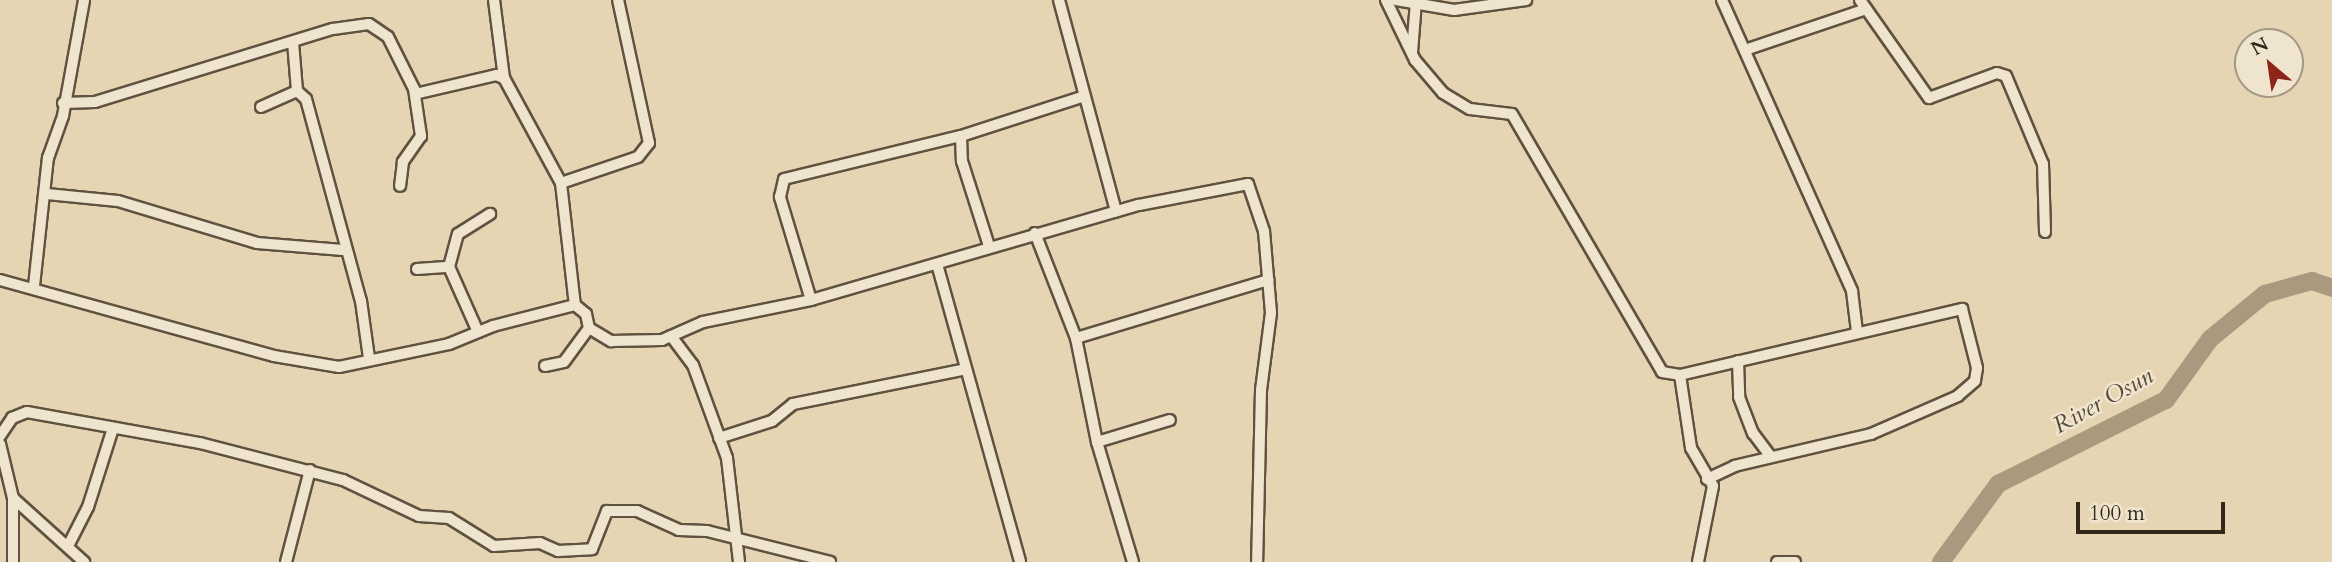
<!DOCTYPE html>
<html>
<head>
<meta charset="utf-8">
<style>
  body { margin:0 }
  #map { position:relative; width:2332px; height:562px; overflow:hidden; background:#e6d5b3; font-family:Cardo,serif }
  div>[style] { position:absolute }
  [style*='--x'] { left:calc(var(--x)*1px); top:calc(var(--y)*1px); width:calc(var(--w)*1px); rotate:calc(var(--a)*1deg) }
  .river>* { height:18px; margin:-9px; padding:0 9px; transform-origin:9px; border-radius:9px; background:#a99a7f }
  .roads { filter:drop-shadow(2px 0 #605240) drop-shadow(-2px 0 #605240) drop-shadow(0 2px #605240) drop-shadow(0 -2px #605240) }
  .minor>* { height:10px; margin:-5px; padding:0 5px; transform-origin:5px; border-radius:5px; background:#efe4ce }
  span { translate:-50% -50%; white-space:nowrap; text-align:center; line-height:1.15; -webkit-text-stroke:5px #efe4ce; paint-order:stroke }
  .water-label { font-size:24px; color:#564a38; font-style:italic }
  .north { position:absolute; left:2234px; top:28px; width:70px; height:70px; box-sizing:border-box; background:#efe4ce; border:2px solid #a49886; border-radius:50%; rotate:331deg; font-size:19px; font-weight:700; line-height:28px; text-align:center; color:#33271a }
  .north::after { content:''; display:block; margin:auto; width:24px; height:32px; background:#8f2418; clip-path:polygon(50% 0,100% 100%,50% 72%,0 100%) }
  .scale { position:absolute; left:2076px; top:502px; width:149px; height:32px; box-sizing:border-box; border:4px solid #33271a; border-top:0; padding-left:9px; font-size:21px; line-height:24px; white-space:nowrap; color:#33271a; -webkit-text-stroke:5px #efe4ce; paint-order:stroke }
</style>
</head>
<body>
<div id="map">
  <div class="river">
    <i style="--x:1941;--y:562;--w:97;--a:-53.8"></i>
    <i style="--x:1998;--y:484;--w:188;--a:-26.6"></i>
    <i style="--x:2166;--y:400;--w:75;--a:-54.2"></i>
    <i style="--x:2210;--y:339;--w:71;--a:-39.3"></i>
    <i style="--x:2265;--y:294;--w:49;--a:-15.5"></i>
    <i style="--x:2312;--y:281;--w:21;--a:19"></i>
  </div>
  <div class="roads">
    <div class="minor">
      <i style="--x:494;--y:0;--w:79;--a:82.7"></i>
      <i style="--x:1059;--y:0;--w:219;--a:74.9"></i>
      <i style="--x:1386;--y:0;--w:67;--a:64.2"></i>
      <i style="--x:1415;--y:60;--w:43;--a:49.7"></i>
      <i style="--x:1443;--y:93;--w:31;--a:31"></i>
      <i style="--x:1470;--y:109;--w:42;--a:6.8"></i>
      <i style="--x:1512;--y:114;--w:298;--a:59.8"></i>
      <i style="--x:1662;--y:372;--w:18;--a:9"></i>
      <i style="--x:1680;--y:375;--w:290;--a:-13.2"></i>
      <i style="--x:1962;--y:309;--w:61;--a:75.7"></i>
      <i style="--x:1977;--y:368;--w:13;--a:99"></i>
      <i style="--x:1975;--y:381;--w:23;--a:139"></i>
      <i style="--x:1958;--y:396;--w:95;--a:156.4"></i>
      <i style="--x:1871;--y:434;--w:140;--a:166.8"></i>
      <i style="--x:1735;--y:466;--w:31;--a:155"></i>
      <i style="--x:1396;--y:0;--w:59;--a:9.8"></i>
      <i style="--x:1454;--y:10;--w:73;--a:-7.9"></i>
      <i style="--x:1722;--y:0;--w:319;--a:65.9"></i>
      <i style="--x:1852;--y:291;--w:41;--a:83"></i>
      <i style="--x:1860;--y:0;--w:120;--a:54.9"></i>
      <i style="--x:1929;--y:98;--w:72;--a:-20.2"></i>
      <i style="--x:1997;--y:73;--w:9;--a:18"></i>
      <i style="--x:2006;--y:76;--w:95;--a:67.2"></i>
      <i style="--x:2043;--y:164;--w:68;--a:88.3"></i>
      <i style="--x:293;--y:42;--w:49;--a:85.3"></i>
      <i style="--x:297;--y:91;--w:12;--a:42"></i>
      <i style="--x:306;--y:99;--w:209;--a:74.8"></i>
      <i style="--x:361;--y:301;--w:58;--a:82"></i>
      <i style="--x:1745;--y:50;--w:128;--a:-18.7"></i>
      <i style="--x:1412;--y:52;--w:51;--a:-85.5"></i>
      <i style="--x:415;--y:94;--w:83;--a:-13.2"></i>
      <i style="--x:496;--y:75;--w:9;--a:21"></i>
      <i style="--x:504;--y:78;--w:119;--a:61.5"></i>
      <i style="--x:561;--y:183;--w:123;--a:83.5"></i>
      <i style="--x:63;--y:103;--w:32;--a:-2"></i>
      <i style="--x:95;--y:102;--w:249;--a:-17.1"></i>
      <i style="--x:333;--y:29;--w:36;--a:-8"></i>
      <i style="--x:369;--y:24;--w:23;--a:34"></i>
      <i style="--x:388;--y:37;--w:58;--a:63.4"></i>
      <i style="--x:414;--y:89;--w:48;--a:81.5"></i>
      <i style="--x:421;--y:136;--w:32;--a:125"></i>
      <i style="--x:403;--y:162;--w:24;--a:97"></i>
      <i style="--x:261;--y:107;--w:39;--a:-24"></i>
      <i style="--x:961;--y:136;--w:25;--a:88"></i>
      <i style="--x:962;--y:161;--w:89;--a:72.4"></i>
      <i style="--x:561;--y:183;--w:81;--a:-18.7"></i>
      <i style="--x:638;--y:157;--w:18;--a:-52"></i>
      <i style="--x:649;--y:143;--w:146;--a:-102.2"></i>
      <i style="--x:47;--y:194;--w:71;--a:5.6"></i>
      <i style="--x:118;--y:201;--w:145;--a:16.8"></i>
      <i style="--x:257;--y:243;--w:86;--a:4.7"></i>
      <i style="--x:1035;--y:233;--w:113;--a:68.7"></i>
      <i style="--x:1076;--y:338;--w:106;--a:78.6"></i>
      <i style="--x:1097;--y:442;--w:125;--a:73.3"></i>
      <i style="--x:937;--y:264;--w:309;--a:74.4"></i>
      <i style="--x:417;--y:269;--w:32;--a:-4"></i>
      <i style="--x:0;--y:280;--w:284;--a:15.5"></i>
      <i style="--x:274;--y:356;--w:66;--a:9.6"></i>
      <i style="--x:339;--y:367;--w:112;--a:-11.8"></i>
      <i style="--x:449;--y:344;--w:48;--a:-22.2"></i>
      <i style="--x:493;--y:326;--w:85;--a:-14.4"></i>
      <i style="--x:575;--y:305;--w:14;--a:39"></i>
      <i style="--x:586;--y:314;--w:14;--a:78"></i>
      <i style="--x:589;--y:328;--w:26;--a:31"></i>
      <i style="--x:611;--y:341;--w:51;--a:-1.1"></i>
      <i style="--x:662;--y:340;--w:45;--a:-23.7"></i>
      <i style="--x:703;--y:322;--w:110;--a:-11.5"></i>
      <i style="--x:811;--y:300;--w:341;--a:-16.2"></i>
      <i style="--x:1139;--y:205;--w:111;--a:-10.9"></i>
      <i style="--x:1248;--y:184;--w:50;--a:71.2"></i>
      <i style="--x:1264;--y:231;--w:82;--a:85.1"></i>
      <i style="--x:1271;--y:313;--w:78;--a:97.4"></i>
      <i style="--x:1261;--y:390;--w:172;--a:91.3"></i>
      <i style="--x:34;--y:286;--w:129;--a:-83.8"></i>
      <i style="--x:48;--y:158;--w:45;--a:-70.3"></i>
      <i style="--x:63;--y:116;--w:118;--a:-79.7"></i>
      <i style="--x:811;--y:300;--w:108;--a:-106.8"></i>
      <i style="--x:780;--y:197;--w:18;--a:-77"></i>
      <i style="--x:784;--y:179;--w:182;--a:-13.7"></i>
      <i style="--x:961;--y:136;--w:130;--a:-17.9"></i>
      <i style="--x:478;--y:332;--w:71;--a:-114"></i>
      <i style="--x:449;--y:267;--w:34;--a:-75"></i>
      <i style="--x:458;--y:234;--w:38;--a:-32"></i>
      <i style="--x:671;--y:336;--w:36;--a:53"></i>
      <i style="--x:693;--y:365;--w:99;--a:69.9"></i>
      <i style="--x:727;--y:458;--w:105;--a:83.4"></i>
      <i style="--x:1076;--y:338;--w:201;--a:-16.8"></i>
      <i style="--x:1738;--y:361;--w:36;--a:88"></i>
      <i style="--x:1739;--y:397;--w:39;--a:69"></i>
      <i style="--x:1753;--y:433;--w:30;--a:53"></i>
      <i style="--x:545;--y:366;--w:19;--a:-12"></i>
      <i style="--x:564;--y:362;--w:42;--a:-53.7"></i>
      <i style="--x:1680;--y:375;--w:74;--a:81.4"></i>
      <i style="--x:1691;--y:448;--w:44;--a:59.9"></i>
      <i style="--x:1713;--y:486;--w:77;--a:101.2"></i>
      <i style="--x:0;--y:436;--w:22;--a:-56"></i>
      <i style="--x:12;--y:418;--w:16;--a:-22"></i>
      <i style="--x:27;--y:412;--w:176;--a:10.2"></i>
      <i style="--x:200;--y:443;--w:148;--a:14.5"></i>
      <i style="--x:343;--y:480;--w:84;--a:25.3"></i>
      <i style="--x:419;--y:516;--w:30;--a:4"></i>
      <i style="--x:449;--y:518;--w:53;--a:31.9"></i>
      <i style="--x:494;--y:546;--w:46;--a:-3.7"></i>
      <i style="--x:540;--y:543;--w:20;--a:24"></i>
      <i style="--x:558;--y:551;--w:34;--a:-3"></i>
      <i style="--x:592;--y:549;--w:41;--a:-68.5"></i>
      <i style="--x:607;--y:511;--w:30;--a:0"></i>
      <i style="--x:637;--y:511;--w:46;--a:24.3"></i>
      <i style="--x:679;--y:530;--w:28;--a:2"></i>
      <i style="--x:707;--y:531;--w:127;--a:14.1"></i>
      <i style="--x:719;--y:438;--w:56;--a:-17.8"></i>
      <i style="--x:772;--y:421;--w:27;--a:-39"></i>
      <i style="--x:793;--y:404;--w:172;--a:-11.4"></i>
      <i style="--x:1097;--y:442;--w:76;--a:-16.8"></i>
      <i style="--x:0;--y:444;--w:56;--a:76.5"></i>
      <i style="--x:13;--y:498;--w:64;--a:90"></i>
      <i style="--x:13;--y:498;--w:96;--a:42"></i>
      <i style="--x:68;--y:546;--w:44;--a:-62.9"></i>
      <i style="--x:88;--y:507;--w:83;--a:-72.4"></i>
      <i style="--x:286;--y:562;--w:95;--a:-75.4"></i>
      <i style="--x:1777;--y:562;--w:18;--a:0"></i>
    </div>
  </div>
  <div class="water-label">
    <span style="left:2103px;top:401px;rotate:-29deg">River Osun</span>
  </div>
  <div class="north">N</div>
  <div class="scale">100 m</div>
</div>
</body>
</html>
